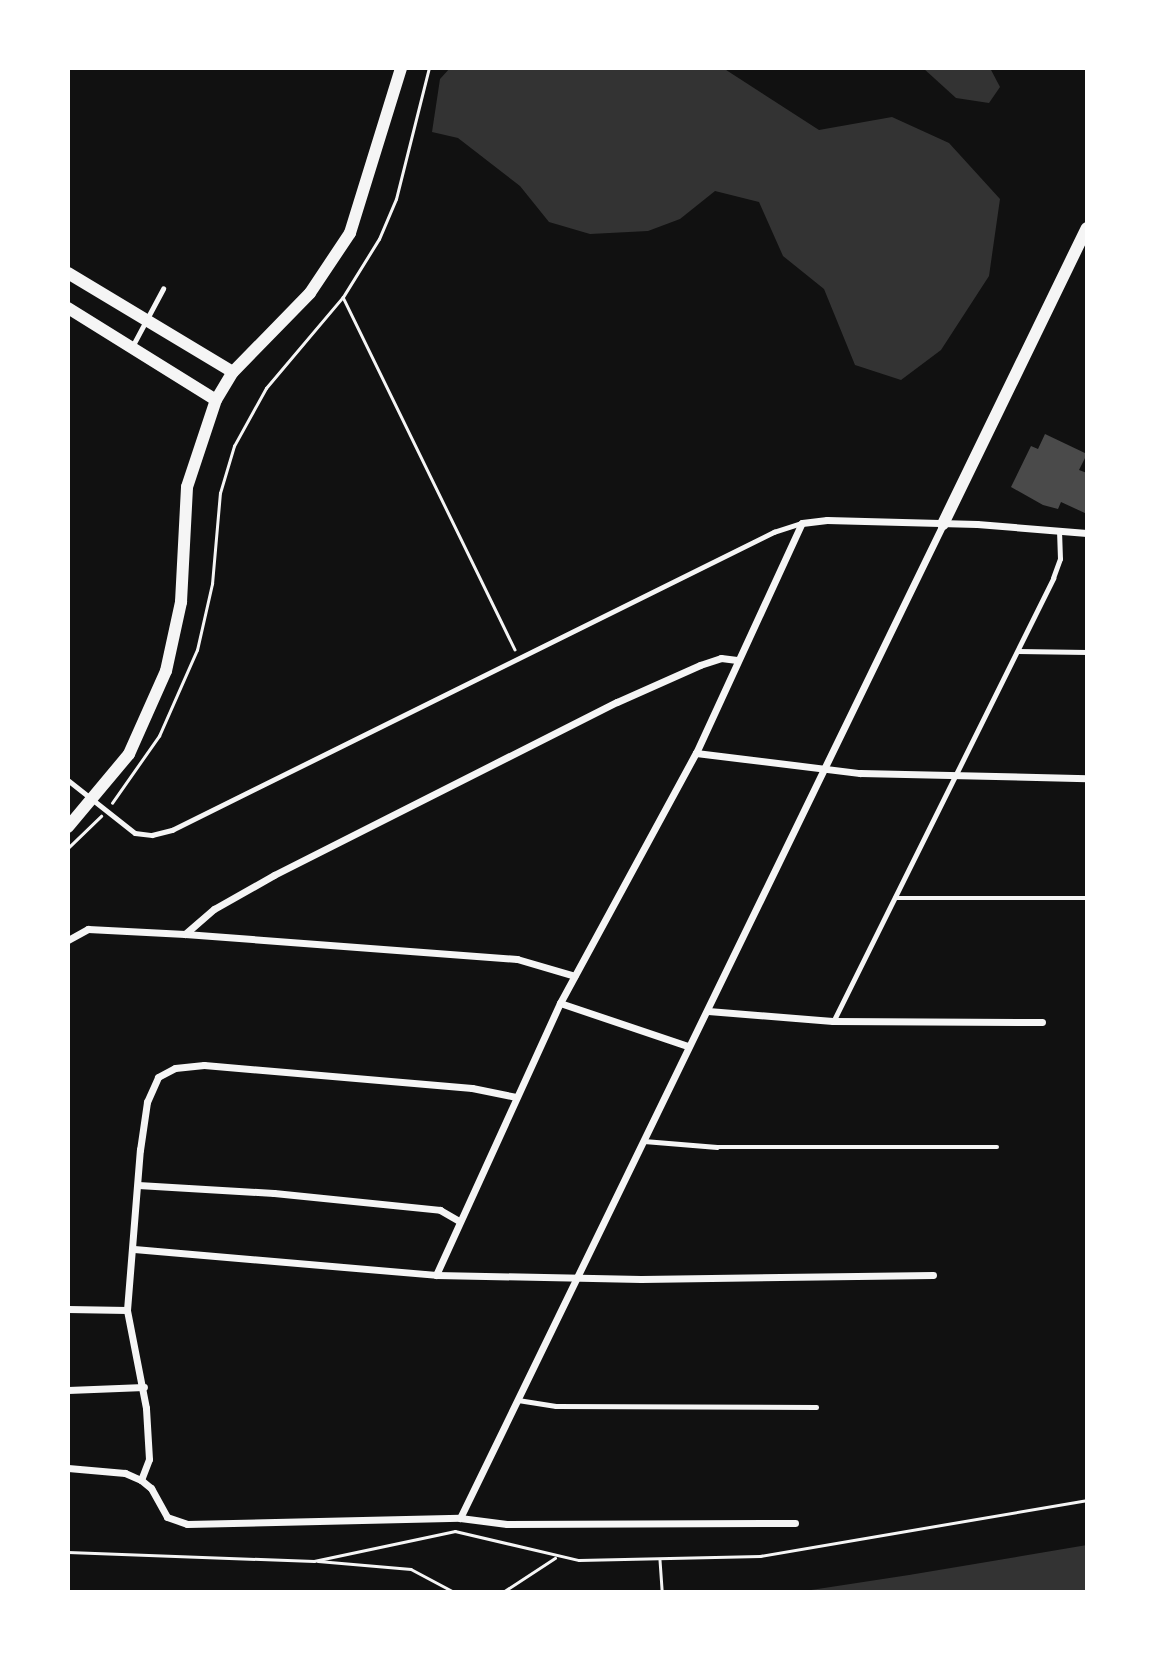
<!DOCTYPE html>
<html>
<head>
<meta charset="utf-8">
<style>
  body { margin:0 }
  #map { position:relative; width:1155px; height:1660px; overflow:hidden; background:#111; font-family:Mulish,sans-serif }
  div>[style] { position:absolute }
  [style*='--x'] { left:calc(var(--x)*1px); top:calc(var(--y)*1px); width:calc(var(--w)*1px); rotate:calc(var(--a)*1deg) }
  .water>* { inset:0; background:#333 }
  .building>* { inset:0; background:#4a4a4a }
  .path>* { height:2.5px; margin:-1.25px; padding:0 1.25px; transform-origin:1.25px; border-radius:1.25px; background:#f5f5f5 }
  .service>* { height:4.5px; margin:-2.25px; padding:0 2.25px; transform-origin:2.25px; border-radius:2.25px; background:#f5f5f5 }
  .minor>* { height:7px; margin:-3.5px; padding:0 3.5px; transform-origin:3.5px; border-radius:3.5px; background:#f5f5f5 }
  .tertiary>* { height:12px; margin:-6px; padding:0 6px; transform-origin:6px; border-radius:6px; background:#f5f5f5 }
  span { translate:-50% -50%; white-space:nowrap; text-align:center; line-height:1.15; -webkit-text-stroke:6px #fff; paint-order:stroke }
  .frame { position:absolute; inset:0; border:70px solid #fff; pointer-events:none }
</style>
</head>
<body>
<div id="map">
  <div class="water">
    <i style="clip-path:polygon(450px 68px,723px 68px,819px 130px,892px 117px,949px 143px,1000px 199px,989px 276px,941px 350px,901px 380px,855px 365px,824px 289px,783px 256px,759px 202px,715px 191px,680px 219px,648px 231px,590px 234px,549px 222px,520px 186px,458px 138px,432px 132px,440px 79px)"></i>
    <i style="clip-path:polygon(923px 68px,990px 68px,1000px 87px,989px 103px,956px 98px)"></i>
    <i style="clip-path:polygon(1087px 1545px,1087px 1592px,798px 1592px,909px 1575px)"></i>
  </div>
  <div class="building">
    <i style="clip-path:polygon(1045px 434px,1087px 454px,1079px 470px,1087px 473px,1087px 514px,1061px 502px,1058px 509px,1043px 505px,1011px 487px,1031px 446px,1038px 449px)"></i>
  </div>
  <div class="path">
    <i style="--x:343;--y:297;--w:392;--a:64"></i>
    <i style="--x:112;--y:803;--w:82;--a:-55"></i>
    <i style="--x:159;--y:736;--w:94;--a:-66.2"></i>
    <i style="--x:197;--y:650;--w:68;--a:-77.2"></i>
    <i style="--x:212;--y:584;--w:91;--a:-85"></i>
    <i style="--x:220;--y:493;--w:49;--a:-73.4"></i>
    <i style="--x:234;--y:446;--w:66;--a:-61.1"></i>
    <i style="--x:266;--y:388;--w:119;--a:-49.8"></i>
    <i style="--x:343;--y:297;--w:68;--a:-58.2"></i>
    <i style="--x:379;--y:239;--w:43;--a:-67"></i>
    <i style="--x:396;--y:199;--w:135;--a:-75.9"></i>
    <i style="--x:68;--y:848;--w:46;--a:-44.1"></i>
    <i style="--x:68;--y:1552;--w:246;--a:2.1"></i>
    <i style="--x:314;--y:1561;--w:144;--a:-12"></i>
    <i style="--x:455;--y:1531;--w:127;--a:13.2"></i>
    <i style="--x:579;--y:1560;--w:181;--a:-1.3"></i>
    <i style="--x:760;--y:1556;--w:332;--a:-9.7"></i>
    <i style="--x:660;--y:1560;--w:32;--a:86"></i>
    <i style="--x:318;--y:1561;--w:93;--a:4.9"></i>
    <i style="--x:411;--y:1569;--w:49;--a:28.1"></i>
    <i style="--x:503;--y:1592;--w:62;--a:-33.2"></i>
  </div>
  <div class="service">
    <i style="--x:132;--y:347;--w:66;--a:-61.9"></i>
    <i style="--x:1018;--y:651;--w:69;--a:0.8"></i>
    <i style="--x:68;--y:780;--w:85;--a:38.3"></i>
    <i style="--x:135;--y:833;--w:17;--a:7"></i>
    <i style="--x:152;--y:835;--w:21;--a:-14"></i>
    <i style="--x:172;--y:830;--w:672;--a:-26.34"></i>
    <i style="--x:774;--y:532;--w:28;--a:-18"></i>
    <i style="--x:895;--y:898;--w:192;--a:0"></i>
    <i style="--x:834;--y:1020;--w:493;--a:-63.6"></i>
    <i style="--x:1053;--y:578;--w:20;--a:-70"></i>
    <i style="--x:1060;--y:559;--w:28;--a:-92"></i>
    <i style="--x:644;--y:1141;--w:73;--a:4.7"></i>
    <i style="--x:717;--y:1147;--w:280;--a:0"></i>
    <i style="--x:518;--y:1400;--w:38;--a:9"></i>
    <i style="--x:556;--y:1406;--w:260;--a:0.2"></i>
  </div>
  <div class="minor">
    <i style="--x:696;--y:753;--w:165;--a:7"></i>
    <i style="--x:860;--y:773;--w:227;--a:1.3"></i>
    <i style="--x:185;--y:934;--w:38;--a:-41"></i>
    <i style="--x:214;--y:909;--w:69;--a:-29.5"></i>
    <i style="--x:274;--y:875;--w:384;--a:-26.8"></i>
    <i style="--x:617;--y:702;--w:91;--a:-24"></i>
    <i style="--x:700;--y:665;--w:22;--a:-18"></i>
    <i style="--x:721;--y:658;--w:16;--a:7"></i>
    <i style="--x:68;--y:940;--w:23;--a:-29"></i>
    <i style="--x:88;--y:929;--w:97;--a:3"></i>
    <i style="--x:185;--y:934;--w:333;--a:4.3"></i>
    <i style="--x:517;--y:959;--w:60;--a:16.3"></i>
    <i style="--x:560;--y:1003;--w:135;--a:18.6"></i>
    <i style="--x:708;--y:1011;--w:125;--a:4.6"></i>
    <i style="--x:833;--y:1021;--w:209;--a:0.3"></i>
    <i style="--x:138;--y:1185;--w:136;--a:3.4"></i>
    <i style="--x:274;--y:1193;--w:167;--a:5.8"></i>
    <i style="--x:440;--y:1210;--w:22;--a:30"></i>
    <i style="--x:134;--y:1249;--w:303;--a:4.9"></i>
    <i style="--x:436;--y:1275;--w:205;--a:1.1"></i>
    <i style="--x:641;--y:1279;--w:292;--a:-0.8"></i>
    <i style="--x:436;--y:1275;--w:299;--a:-65.5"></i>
    <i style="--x:560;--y:1003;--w:285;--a:-61.5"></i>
    <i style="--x:696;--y:753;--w:253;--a:-65.3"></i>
    <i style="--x:802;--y:523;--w:25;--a:-7"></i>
    <i style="--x:827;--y:520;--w:150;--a:1.5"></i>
    <i style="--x:977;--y:524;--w:110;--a:4.7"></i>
    <i style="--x:68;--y:1309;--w:59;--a:1"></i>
    <i style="--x:68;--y:1390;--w:76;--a:-2.3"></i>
    <i style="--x:68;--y:1468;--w:57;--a:5"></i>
    <i style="--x:125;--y:1473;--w:17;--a:24"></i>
    <i style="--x:141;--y:1480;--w:13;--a:39"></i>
    <i style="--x:151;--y:1488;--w:33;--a:61"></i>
    <i style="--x:167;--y:1517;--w:21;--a:19"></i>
    <i style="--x:187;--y:1524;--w:273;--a:-1.3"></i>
    <i style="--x:460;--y:1518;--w:47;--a:7.3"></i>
    <i style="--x:507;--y:1524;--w:288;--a:-0.2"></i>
    <i style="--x:141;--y:1480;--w:22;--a:-69"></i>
    <i style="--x:149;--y:1459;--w:51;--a:-93.4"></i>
    <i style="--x:146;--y:1408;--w:100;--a:-101"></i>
    <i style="--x:127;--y:1310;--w:161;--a:-85.4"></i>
    <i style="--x:140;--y:1150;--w:49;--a:-81.7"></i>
    <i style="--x:147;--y:1102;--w:27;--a:-66"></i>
    <i style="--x:158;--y:1077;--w:19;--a:-28"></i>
    <i style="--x:175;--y:1068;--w:29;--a:-6"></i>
    <i style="--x:204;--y:1065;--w:269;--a:4.9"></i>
    <i style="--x:472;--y:1088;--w:45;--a:11.6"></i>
    <i style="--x:460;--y:1518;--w:1105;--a:-64.08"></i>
  </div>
  <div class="tertiary">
    <i style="--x:68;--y:273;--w:192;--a:31"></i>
    <i style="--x:68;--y:308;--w:174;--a:31.9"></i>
    <i style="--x:943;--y:524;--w:329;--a:-64.1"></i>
    <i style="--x:68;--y:827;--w:95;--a:-50.1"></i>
    <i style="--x:129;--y:754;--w:91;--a:-66"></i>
    <i style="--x:166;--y:671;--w:71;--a:-77.7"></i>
    <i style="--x:181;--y:602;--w:115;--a:-87"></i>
    <i style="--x:187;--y:487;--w:92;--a:-71.6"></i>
    <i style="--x:216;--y:400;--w:33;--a:-59"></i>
    <i style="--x:233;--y:372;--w:110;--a:-45.7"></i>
    <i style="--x:310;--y:293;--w:72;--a:-56.3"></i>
    <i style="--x:350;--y:233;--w:173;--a:-72.8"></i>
  </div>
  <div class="frame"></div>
</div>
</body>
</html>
